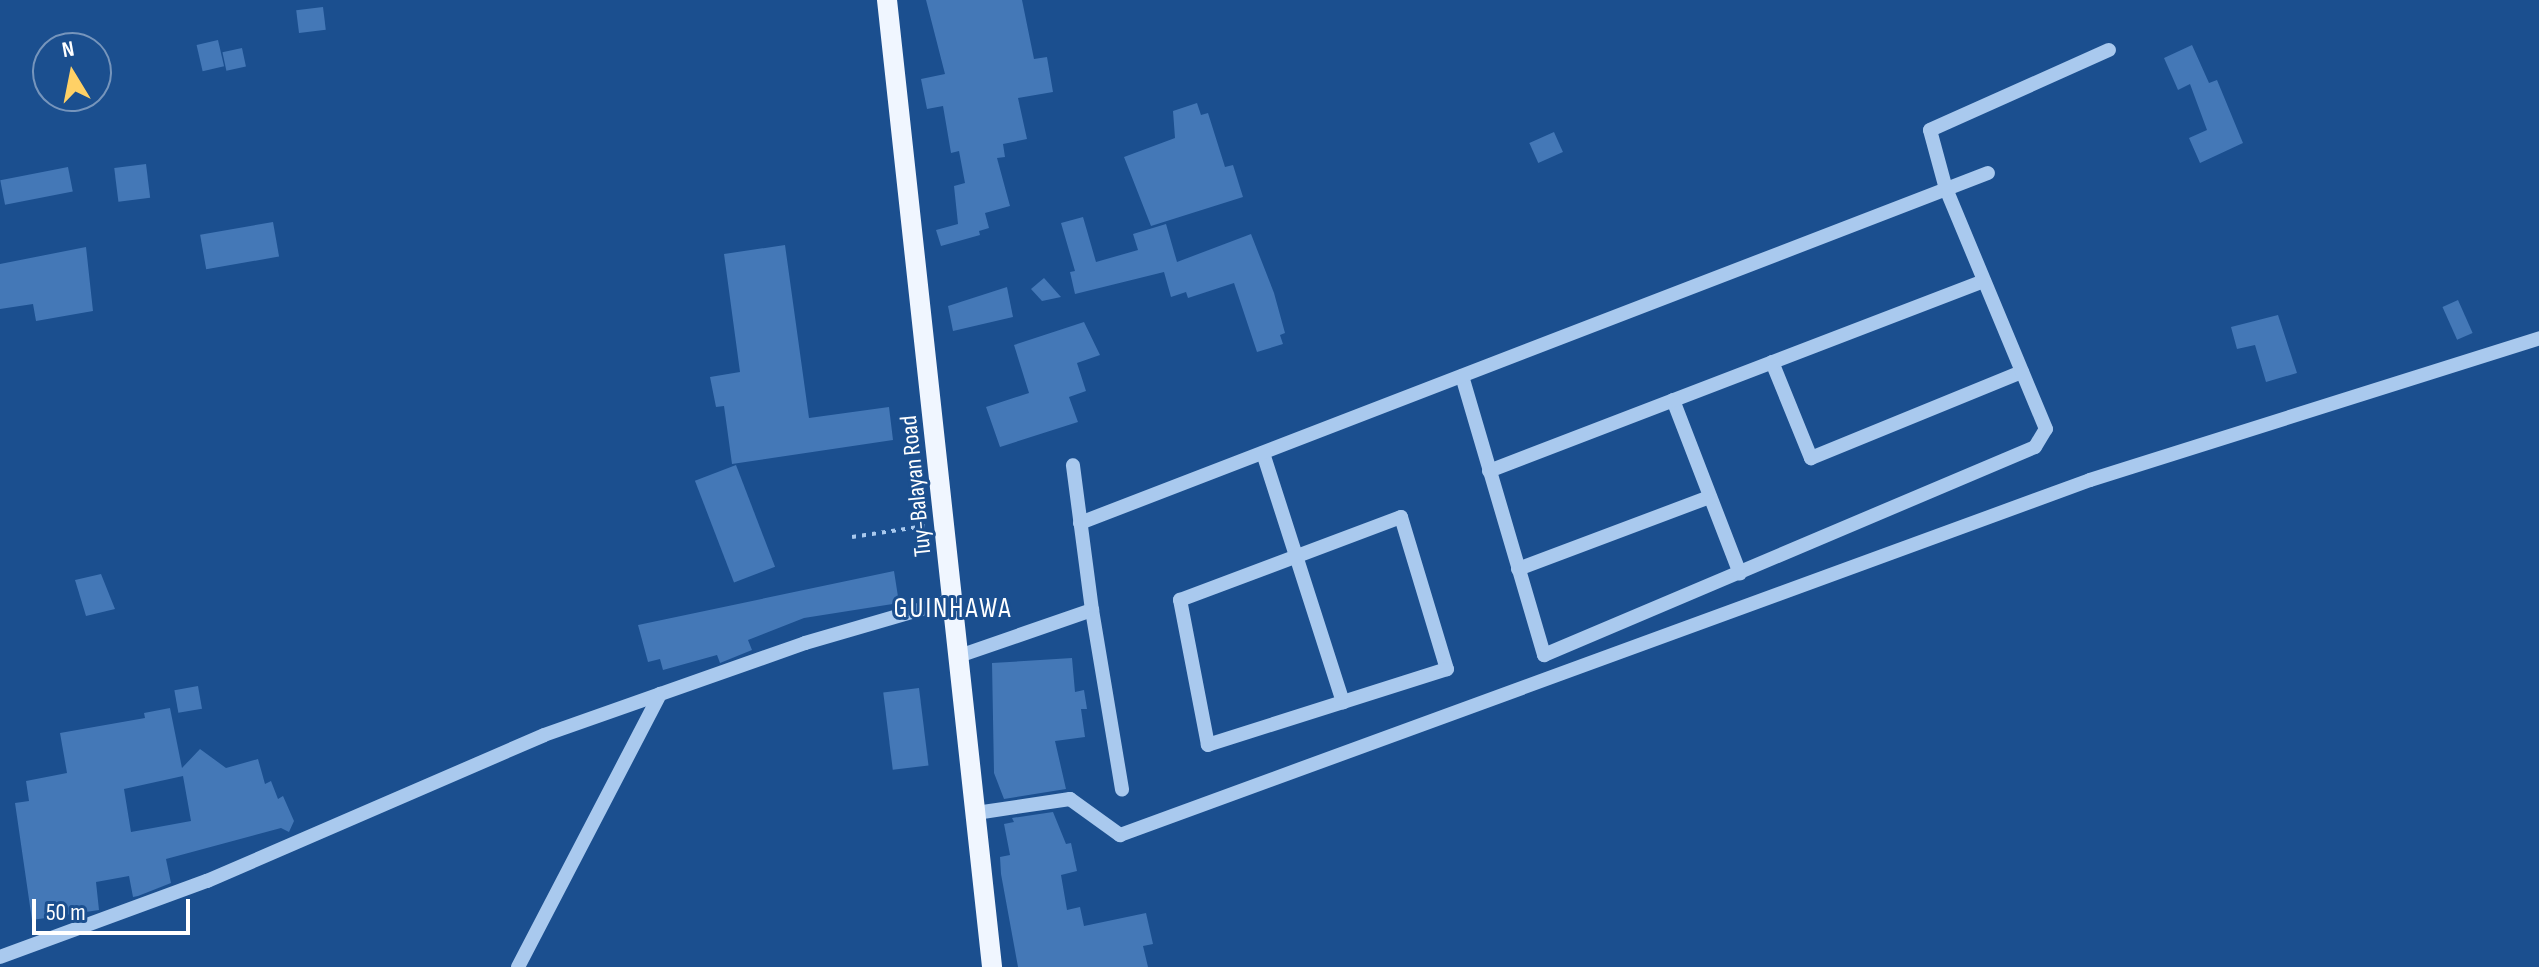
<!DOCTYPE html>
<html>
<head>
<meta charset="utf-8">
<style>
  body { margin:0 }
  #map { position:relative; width:2539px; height:967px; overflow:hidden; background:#1b4f8f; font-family:"Sofia Sans Condensed",sans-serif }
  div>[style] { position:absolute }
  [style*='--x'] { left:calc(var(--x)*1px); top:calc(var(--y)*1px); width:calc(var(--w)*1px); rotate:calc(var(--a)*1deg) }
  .building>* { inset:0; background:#4478b7; transform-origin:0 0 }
  .path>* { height:4px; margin-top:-2px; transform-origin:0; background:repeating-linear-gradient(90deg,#a9c9ee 0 4px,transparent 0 10px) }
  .minor>* { height:14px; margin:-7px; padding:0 7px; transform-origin:7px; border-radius:7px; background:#a9c9ee }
  .major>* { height:20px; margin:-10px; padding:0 10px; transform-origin:10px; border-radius:10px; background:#f0f6ff }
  span { translate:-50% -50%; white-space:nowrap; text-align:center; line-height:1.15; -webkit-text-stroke:6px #1b4f8f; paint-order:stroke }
  .street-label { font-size:24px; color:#fff }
  .quarter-label { font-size:28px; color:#fff; letter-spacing:2px }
  .north { position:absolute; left:32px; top:32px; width:80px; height:80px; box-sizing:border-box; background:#1b4f8f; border:2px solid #7695bc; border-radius:50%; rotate:350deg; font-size:22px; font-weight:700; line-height:32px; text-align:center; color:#fff }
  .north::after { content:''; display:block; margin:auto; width:28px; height:36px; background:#ffd166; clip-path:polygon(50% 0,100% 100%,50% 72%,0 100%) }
  .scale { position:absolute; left:32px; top:899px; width:158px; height:36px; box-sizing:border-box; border:4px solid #fff; border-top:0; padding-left:10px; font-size:24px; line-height:28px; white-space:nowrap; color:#fff; -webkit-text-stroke:6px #1b4f8f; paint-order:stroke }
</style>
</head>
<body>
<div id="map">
  <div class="building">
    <i style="clip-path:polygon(926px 0,1022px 0,1034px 59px,1047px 57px,1053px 92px,1018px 98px,1027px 139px,1003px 144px,1005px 157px,997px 158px,1010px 206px,985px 213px,989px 228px,979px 231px,980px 235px,941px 246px,936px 230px,958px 224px,954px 186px,965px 183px,959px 151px,951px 153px,943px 106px,927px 109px,921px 79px,945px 74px)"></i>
    <i style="left:323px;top:7px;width:23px;height:27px;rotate:83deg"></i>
    <i style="left:218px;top:40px;width:27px;height:22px;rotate:77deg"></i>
    <i style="clip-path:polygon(2192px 45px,2209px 83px,2217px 80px,2243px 143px,2200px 163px,2189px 138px,2207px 130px,2190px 84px,2178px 90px,2164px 58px)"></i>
    <i style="left:242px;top:48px;width:19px;height:20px;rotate:78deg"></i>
    <i style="clip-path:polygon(1197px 103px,1201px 115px,1208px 113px,1225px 167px,1233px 165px,1243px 197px,1151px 226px,1124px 157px,1175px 138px,1173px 111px)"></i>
    <i style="left:1554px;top:132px;width:22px;height:27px;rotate:66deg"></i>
    <i style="left:146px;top:164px;width:34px;height:32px;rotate:83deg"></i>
    <i style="left:68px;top:167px;width:25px;height:69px;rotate:79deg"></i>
    <i style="clip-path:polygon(1083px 217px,1096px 262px,1138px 250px,1133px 234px,1166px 224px,1177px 262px,1251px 234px,1274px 293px,1285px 333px,1280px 335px,1283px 344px,1257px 352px,1234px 283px,1188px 298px,1186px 292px,1171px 297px,1164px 272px,1075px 294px,1070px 272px,1075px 271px,1061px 223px)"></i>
    <i style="left:273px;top:222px;width:35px;height:74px;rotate:80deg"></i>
    <i style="clip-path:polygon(785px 245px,809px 418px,889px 407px,893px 440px,732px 464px,724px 406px,716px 407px,710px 377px,740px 372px,724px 254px)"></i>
    <i style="clip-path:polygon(86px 247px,93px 311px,36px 321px,33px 304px,0 309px,0 264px)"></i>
    <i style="clip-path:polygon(1044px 278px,1061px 297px,1042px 301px,1031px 289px)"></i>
    <i style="clip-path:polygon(1007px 287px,1013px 317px,953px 331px,948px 306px)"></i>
    <i style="left:2458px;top:300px;width:36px;height:17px;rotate:66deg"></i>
    <i style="clip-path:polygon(2278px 315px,2297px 373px,2266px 382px,2255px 345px,2237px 349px,2231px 327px)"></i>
    <i style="clip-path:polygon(1084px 322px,1100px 355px,1077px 363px,1086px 391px,1069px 397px,1078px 422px,1000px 447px,986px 407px,1029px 393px,1014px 345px)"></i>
    <i style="left:736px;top:465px;width:109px;height:44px;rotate:69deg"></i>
    <i style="clip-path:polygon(894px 571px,899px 603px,804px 618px,748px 640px,752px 650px,720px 663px,717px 655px,663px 670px,660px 659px,648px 662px,638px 625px)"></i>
    <i style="clip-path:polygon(101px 574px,115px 609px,86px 616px,75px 580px)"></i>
    <i style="clip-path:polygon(1072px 658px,1075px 692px,1084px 690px,1087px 709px,1081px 709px,1085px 737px,1055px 741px,1066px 789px,1004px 799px,994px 773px,992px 663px)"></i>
    <i style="left:198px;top:686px;width:23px;height:24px;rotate:80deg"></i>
    <i style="left:919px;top:688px;width:78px;height:36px;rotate:83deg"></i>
    <i style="clip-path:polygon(evenodd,170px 708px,182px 768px,200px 749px,226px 768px,258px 759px,265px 784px,271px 781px,278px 799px,283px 796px,294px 821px,289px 832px,281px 828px,166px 859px,171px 883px,138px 896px,133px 897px,129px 876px,96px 882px,99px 910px,32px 920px,15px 803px,29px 801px,26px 781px,67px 773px,60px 733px,145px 718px,144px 713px,170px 708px,183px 776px,191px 821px,131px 832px,124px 789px,183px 776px)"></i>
    <i style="clip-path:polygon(1053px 812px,1066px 844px,1071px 843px,1077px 871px,1061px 875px,1067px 910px,1080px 907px,1084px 926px,1146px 913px,1153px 944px,1143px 946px,1148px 967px,1018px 967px,1001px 874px,1000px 857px,1010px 855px,1004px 824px,1014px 822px,1012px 818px)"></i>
  </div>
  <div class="path">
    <i style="--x:852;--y:537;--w:74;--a:-8.6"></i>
  </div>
  <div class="minor">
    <i style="--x:1772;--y:362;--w:104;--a:67.9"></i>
    <i style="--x:1811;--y:458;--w:228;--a:-22.2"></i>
    <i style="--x:1462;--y:376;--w:291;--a:73.6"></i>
    <i style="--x:1544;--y:655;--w:533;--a:-22.96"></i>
    <i style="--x:2035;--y:447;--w:21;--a:-59"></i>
    <i style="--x:2046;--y:429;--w:260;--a:-112.6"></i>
    <i style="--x:1946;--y:189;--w:61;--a:-105.2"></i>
    <i style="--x:1930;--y:130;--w:196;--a:-24.1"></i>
    <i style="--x:1673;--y:400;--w:186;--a:68.9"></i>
    <i style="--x:1263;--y:453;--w:262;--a:72.2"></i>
    <i style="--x:1489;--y:471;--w:530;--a:-21"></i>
    <i style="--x:1401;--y:517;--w:159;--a:73.2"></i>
    <i style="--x:1447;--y:669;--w:251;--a:162.4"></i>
    <i style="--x:1208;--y:745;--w:148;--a:-100.9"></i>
    <i style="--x:1180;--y:600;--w:236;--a:-20.6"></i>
    <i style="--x:1080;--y:523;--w:973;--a:-21.08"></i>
    <i style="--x:1518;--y:569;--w:205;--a:-20.6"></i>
    <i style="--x:1092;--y:610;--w:182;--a:80.5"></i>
    <i style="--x:959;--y:656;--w:141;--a:-19.1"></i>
    <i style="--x:1092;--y:610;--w:146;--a:-97.5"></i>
    <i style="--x:976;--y:813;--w:95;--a:-8.5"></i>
    <i style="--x:1070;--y:799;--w:62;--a:35.8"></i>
    <i style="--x:1120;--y:835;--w:1033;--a:-20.1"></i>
    <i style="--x:2090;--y:480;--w:471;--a:-17.5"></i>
    <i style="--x:0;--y:957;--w:221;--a:-20.2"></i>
    <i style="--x:207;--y:881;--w:367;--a:-23.4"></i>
    <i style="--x:544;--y:735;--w:277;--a:-19.4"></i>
    <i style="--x:805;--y:643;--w:154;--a:-16.2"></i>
    <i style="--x:518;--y:967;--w:308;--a:-62.5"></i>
  </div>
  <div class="major">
    <i style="--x:887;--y:0;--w:973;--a:83.8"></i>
  </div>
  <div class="street-label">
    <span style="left:916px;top:486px;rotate:-96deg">Tuy-Balayan Road</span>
  </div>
  <div class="quarter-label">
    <span style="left:953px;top:609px">GUINHAWA</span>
  </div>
  <div class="north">N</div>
  <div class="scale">50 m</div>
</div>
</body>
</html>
